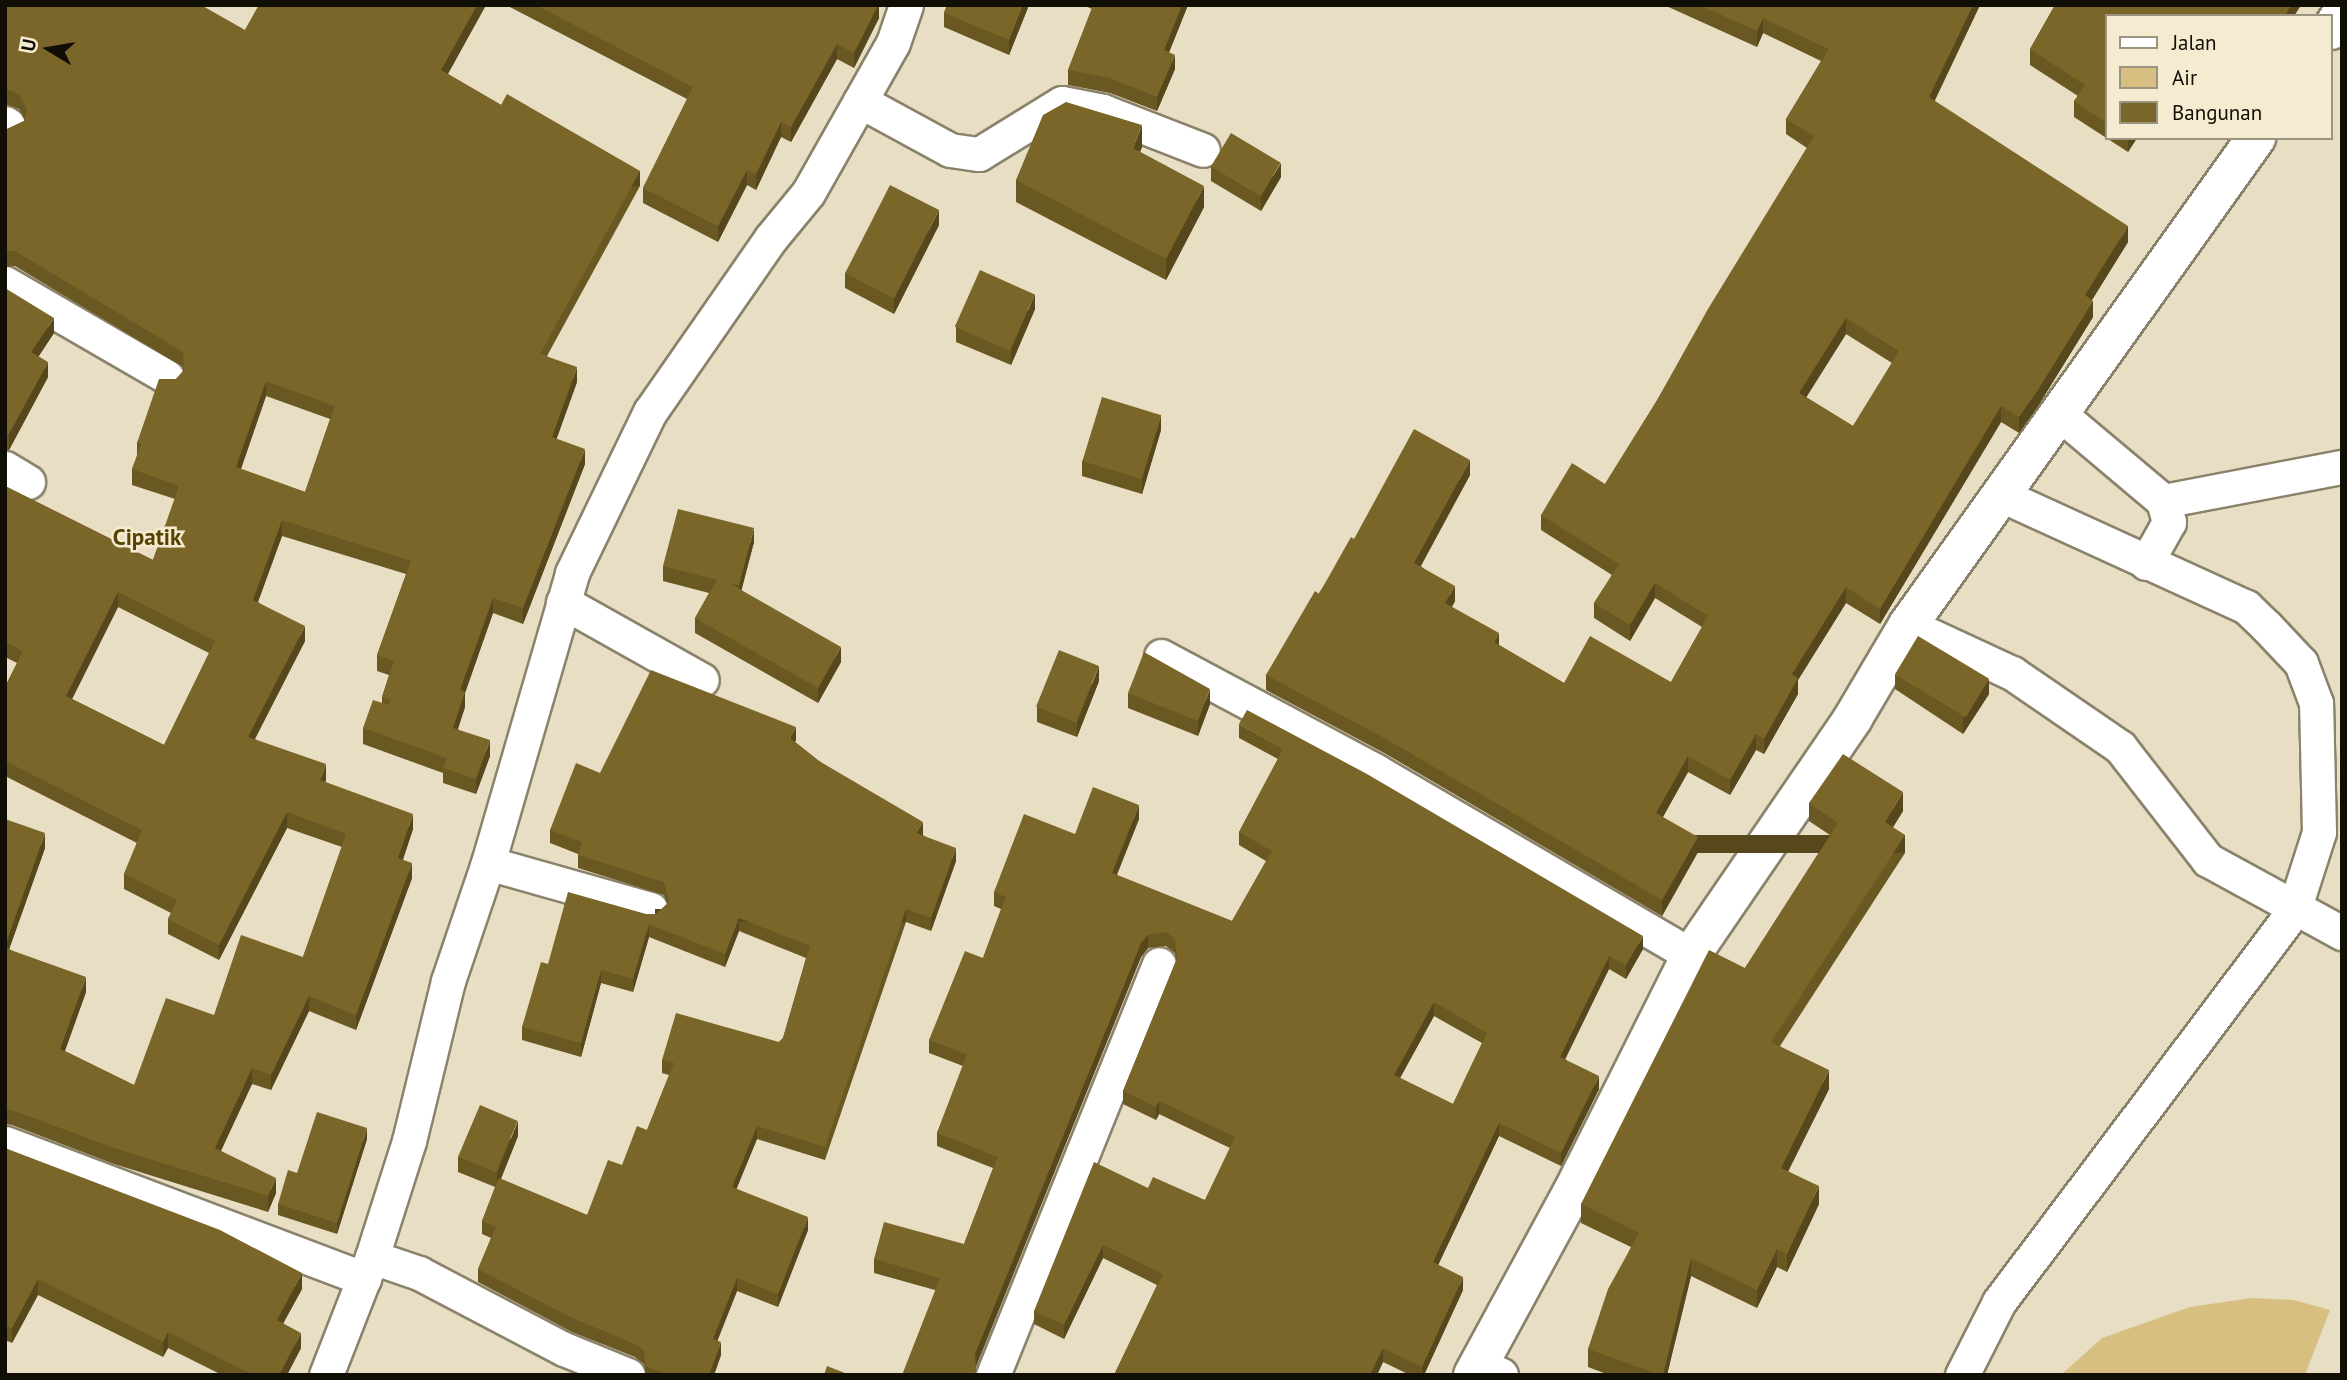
<!DOCTYPE html>
<html>
<head>
<meta charset="utf-8">
<style>
  body { margin:0 }
  #map { position:relative; width:2347px; height:1380px; overflow:hidden; background:#e7dec4; font-family:"PT Sans",sans-serif }
  div>[style] { position:absolute }
  [style*='--x'] { left:calc(var(--x)*1px); top:calc(var(--y)*1px); width:calc(var(--w)*1px); rotate:calc(var(--a)*1deg) }
  .water>* { inset:0; background:#d7bf82 }
  .roads { filter:drop-shadow(2px 0 #8b826b) drop-shadow(-2px 0 #8b826b) drop-shadow(0 2px #8b826b) drop-shadow(0 -2px #8b826b) }
  .minor>* { height:33px; margin:-16.5px; padding:0 16.5px; transform-origin:16.5px; border-radius:16.5px; background:#fff }
  .tertiary>* { height:38px; margin:-19px; padding:0 19px; transform-origin:19px; border-radius:19px; background:#fff }
  .wall>* { inset:0; background:#6a5823 }
  .shaded-wall>* { inset:0; background:#56471d; transform-origin:0 0 }
  .building>* { inset:0; background:#7b6629; transform-origin:0 0 }
  span { translate:-50% -50%; white-space:nowrap; text-align:center; line-height:1.15; -webkit-text-stroke:5px #f5ebd1; paint-order:stroke }
  .quarter-label { font-size:23px; color:#554100; font-weight:700 }
  .frame { position:absolute; inset:0; border:7px solid #110e06; pointer-events:none }
  .legend { position:absolute; left:2105px; top:14px; width:228px; height:126px; box-sizing:border-box; background:#f5ebd1; border:2px solid #9a9380; margin:0; padding:9px 12px; list-style:none; font-size:21px; color:#110e06 }
  .legend li { display:flex; align-items:center; gap:14px; height:35px }
  .legend b { width:35px; border:2px solid #9a9380 }
  .north { position:absolute; left:14px; top:14px; width:70px; height:70px; -webkit-text-stroke:5px #f5ebd1; paint-order:stroke; rotate:281deg; font-size:19px; font-weight:700; line-height:28px; text-align:center; color:#110e06 }
  .north::after { content:''; display:block; margin:auto; width:24px; height:32px; background:#110e06; clip-path:polygon(50% 0,100% 100%,50% 72%,0 100%) }
</style>
</head>
<body>
<div id="map">
  <div class="water">
    <i style="clip-path:polygon(2252px 1298px,2294px 1300px,2330px 1310px,2305px 1375px,2061px 1375px,2102px 1338px,2190px 1307px)"></i>
  </div>
  <div class="roads">
    <div class="minor">
      <i style="--x:860;--y:101;--w:102;--a:28.6"></i>
      <i style="--x:950;--y:150;--w:29;--a:8"></i>
      <i style="--x:979;--y:154;--w:97;--a:-31.6"></i>
      <i style="--x:1062;--y:103;--w:42;--a:11"></i>
      <i style="--x:1103;--y:111;--w:107;--a:21.3"></i>
      <i style="--x:5;--y:123;--w:4;--a:34"></i>
      <i style="--x:5;--y:283;--w:187;--a:30.1"></i>
      <i style="--x:2061;--y:415;--w:133;--a:40.1"></i>
      <i style="--x:2163;--y:501;--w:22;--a:74"></i>
      <i style="--x:2169;--y:522;--w:47;--a:119.3"></i>
      <i style="--x:5;--y:468;--w:27;--a:31"></i>
      <i style="--x:2163;--y:501;--w:182;--a:-10.8"></i>
      <i style="--x:563;--y:602;--w:159;--a:29.3"></i>
      <i style="--x:1908;--y:625;--w:115;--a:24.8"></i>
      <i style="--x:2012;--y:673;--w:131;--a:34.4"></i>
      <i style="--x:2120;--y:747;--w:143;--a:52.1"></i>
      <i style="--x:2208;--y:860;--w:153;--a:28.6"></i>
      <i style="--x:1161;--y:656;--w:244;--a:28.1"></i>
      <i style="--x:1376;--y:771;--w:365;--a:30.3"></i>
      <i style="--x:488;--y:863;--w:169;--a:15.8"></i>
      <i style="--x:5;--y:1143;--w:384;--a:20.7"></i>
      <i style="--x:372;--y:1257;--w:50;--a:18.8"></i>
      <i style="--x:419;--y:1273;--w:164;--a:27.7"></i>
      <i style="--x:564;--y:1349;--w:69;--a:22.1"></i>
      <i style="--x:1478;--y:1365;--w:25;--a:23"></i>
      <i style="--x:326;--y:1375;--w:127;--a:-68.7"></i>
      <i style="--x:372;--y:1257;--w:122;--a:-72.3"></i>
      <i style="--x:409;--y:1141;--w:165;--a:-76.3"></i>
      <i style="--x:448;--y:981;--w:125;--a:-71.3"></i>
      <i style="--x:488;--y:863;--w:302;--a:-73.8"></i>
      <i style="--x:572;--y:573;--w:179;--a:-64.2"></i>
      <i style="--x:650;--y:412;--w:212;--a:-55.2"></i>
      <i style="--x:771;--y:238;--w:58;--a:-50.6"></i>
      <i style="--x:808;--y:193;--w:172;--a:-60.5"></i>
      <i style="--x:893;--y:43;--w:40;--a:-71.1"></i>
      <i style="--x:993;--y:1375;--w:443;--a:-68"></i>
      <i style="--x:1962;--y:1375;--w:82;--a:-63.1"></i>
      <i style="--x:1999;--y:1302;--w:491;--a:-53"></i>
      <i style="--x:2294;--y:910;--w:82;--a:-72.2"></i>
      <i style="--x:2319;--y:832;--w:129;--a:-91.3"></i>
      <i style="--x:2316;--y:703;--w:43;--a:-110.6"></i>
      <i style="--x:2301;--y:663;--w:51;--a:-133.4"></i>
      <i style="--x:2266;--y:626;--w:28;--a:-136"></i>
      <i style="--x:2246;--y:607;--w:266;--a:-155.4"></i>
    </div>
    <div class="tertiary">
      <i style="--x:2331;--y:30;--w:20;--a:-57"></i>
      <i style="--x:1473;--y:1375;--w:209;--a:-61.5"></i>
      <i style="--x:1573;--y:1191;--w:264;--a:-63.4"></i>
      <i style="--x:1691;--y:955;--w:287;--a:-55.6"></i>
      <i style="--x:1853;--y:718;--w:108;--a:-59.4"></i>
      <i style="--x:1908;--y:625;--w:599;--a:-54.45"></i>
    </div>
  </div>
  <div class="wall">
    <i style="clip-path:polygon(evenodd,5px 5px,245px 30px,259px 5px,486px 5px,448px 74px,640px 186px,547px 356px,577px 382px,556px 439px,585px 464px,523px 624px,493px 613px,465px 693px,465px 707px,458px 729px,490px 756px,476px 794px,443px 783px,443px 773px,363px 744px,363px 728px,382px 703px,382px 697px,389px 675px,377px 671px,377px 655px,406px 574px,282px 536px,258px 602px,305px 641px,255px 739px,326px 780px,325px 782px,413px 829px,403px 860px,412px 878px,356px 1030px,309px 1011px,271px 1090px,252px 1084px,221px 1151px,276px 1193px,268px 1212px,114px 1164px,12px 1125px,5px 1124px,5px 819px,45px 848px,9px 949px,86px 992px,65px 1051px,134px 1085px,214px 1015px,303px 957px,342px 847px,287px 828px,219px 960px,168px 934px,168px 919px,171px 913px,124px 889px,124px 874px,137px 843px,5px 776px,5px 687px,17px 663px,5px 657px,5px 486px,153px 560px,175px 499px,132px 485px,132px 469px,137px 457px,137px 443px,176px 379px,183px 371px,183px 367px,15px 266px,5px 267px,5px 128px,7px 129px,24px 121px,24px 119px,19px 109px,5px 104px,5px 5px,266px 396px,330px 419px,305px 492px,241px 469px,266px 396px,5px 5px,118px 607px,209px 653px,164px 745px,72px 699px,118px 607px)"></i>
    <i style="clip-path:polygon(506px 5px,879px 5px,879px 18px,854px 68px,837px 59px,791px 142px,781px 137px,756px 190px,747px 185px,718px 242px,643px 203px,643px 188px,687px 99px)"></i>
    <i style="clip-path:polygon(947px 5px,1029px 5px,1009px 55px,944px 27px,944px 13px)"></i>
    <i style="clip-path:polygon(1083px 5px,1188px 5px,1169px 52px,1175px 69px,1157px 111px,1110px 93px,1068px 85px,1068px 70px,1092px 9px)"></i>
    <i style="clip-path:polygon(evenodd,1664px 5px,1980px 5px,1934px 101px,2128px 242px,2092px 300px,2093px 317px,2038px 406px,2019px 433px,2001px 422px,1880px 624px,1846px 603px,1798px 680px,1798px 694px,1764px 754px,1756px 750px,1730px 795px,1688px 772px,1663px 817px,1698px 852px,1662px 916px,1386px 754px,1266px 690px,1266px 675px,1354px 539px,1470px 475px,1421px 566px,1455px 601px,1452px 607px,1499px 645px,1564px 683px,1671px 682px,1702px 627px,1655px 598px,1630px 641px,1594px 618px,1594px 603px,1612px 575px,1541px 530px,1541px 515px,1605px 484px,1656px 402px,1807px 148px,1786px 134px,1786px 119px,1821px 61px,1763px 33px,1757px 47px,1664px 5px,1846px 334px,1892px 363px,1853px 426px,1806px 397px,1846px 334px)"></i>
    <i style="clip-path:polygon(2055px 5px,2301px 5px,2294px 16px,2107px 16px,2107px 138px,2137px 138px,2128px 152px,2074px 117px,2074px 101px,2078px 96px,2030px 65px,2030px 49px)"></i>
    <i style="clip-path:polygon(1142px 147px,1140px 152px,1204px 207px,1166px 280px,1016px 202px,1016px 180px)"></i>
    <i style="clip-path:polygon(1211px 166px,1281px 177px,1261px 211px,1211px 181px)"></i>
    <i style="clip-path:polygon(939px 225px,894px 314px,845px 288px,845px 273px)"></i>
    <i style="clip-path:polygon(5px 288px,54px 333px,38px 357px,48px 377px,9px 450px,5px 450px)"></i>
    <i style="clip-path:polygon(1035px 309px,1011px 365px,956px 342px,956px 327px)"></i>
    <i style="clip-path:polygon(1161px 430px,1142px 494px,1082px 476px,1082px 461px)"></i>
    <i style="clip-path:polygon(754px 542px,741px 590px,841px 662px,818px 703px,695px 633px,695px 618px,709px 593px,663px 581px,663px 566px)"></i>
    <i style="clip-path:polygon(1895px 675px,1989px 694px,1963px 734px,1895px 689px)"></i>
    <i style="clip-path:polygon(1099px 681px,1077px 737px,1037px 722px,1037px 707px)"></i>
    <i style="clip-path:polygon(1128px 693px,1210px 704px,1198px 736px,1128px 708px)"></i>
    <i style="clip-path:polygon(evenodd,1239px 724px,1643px 949px,1626px 979px,1609px 969px,1565px 1059px,1599px 1089px,1561px 1166px,1499px 1136px,1438px 1265px,1463px 1290px,1424px 1375px,1410px 1375px,1383px 1362px,1377px 1375px,1114px 1375px,1157px 1285px,1103px 1258px,1064px 1339px,1034px 1324px,1034px 1311px,1148px 1188px,1205px 1200px,1230px 1148px,1159px 1114px,1156px 1120px,1123px 1104px,1123px 1091px,1176px 961px,1175px 953px,1166px 946px,1148px 948px,1141px 957px,976px 1367px,976px 1375px,935px 1290px,874px 1273px,874px 1259px,964px 1244px,993px 1168px,937px 1146px,937px 1133px,963px 1066px,929px 1053px,929px 1040px,983px 958px,1001px 909px,994px 906px,994px 892px,1075px 834px,1139px 819px,1117px 875px,1232px 921px,1266px 861px,1239px 845px,1239px 832px,1278px 759px,1239px 738px,1239px 724px,1434px 1016px,1482px 1043px,1453px 1104px,1400px 1078px,1434px 1016px)"></i>
    <i style="clip-path:polygon(796px 740px,795px 742px,819px 761px,923px 835px,956px 861px,931px 931px,906px 922px,825px 1160px,757px 1139px,736px 1189px,808px 1230px,778px 1307px,737px 1291px,717px 1341px,721px 1355px,714px 1375px,646px 1375px,644px 1364px,635px 1357px,572px 1332px,478px 1282px,478px 1269px,491px 1238px,482px 1234px,482px 1221px,495px 1187px,458px 1172px,458px 1157px,518px 1136px,501px 1179px,587px 1215px,647px 1130px,669px 1075px,662px 1073px,662px 1060px,779px 1042px,783px 1038px,806px 958px,739px 931px,725px 967px,649px 937px,633px 992px,601px 983px,581px 1057px,522px 1040px,522px 1027px,548px 964px,646px 914px,656px 914px,667px 904px,664px 895px,578px 868px,578px 854px,550px 843px,550px 830px,600px 773px)"></i>
    <i style="clip-path:polygon(1809px 803px,1903px 811px,1893px 827px,1905px 853px,1780px 1046px,1829px 1089px,1788px 1171px,1819px 1204px,1787px 1272px,1777px 1267px,1757px 1308px,1691px 1276px,1667px 1375px,1609px 1375px,1588px 1367px,1588px 1349px,1631px 1247px,1581px 1223px,1581px 1204px,1745px 968px,1830px 835px,1809px 821px)"></i>
    <i style="clip-path:polygon(367px 1139px,337px 1234px,278px 1215px,278px 1204px,297px 1173px)"></i>
    <i style="clip-path:polygon(5px 1148px,302px 1289px,283px 1323px,301px 1348px,287px 1375px,222px 1375px,168px 1348px,163px 1357px,38px 1295px,12px 1343px,5px 1340px)"></i>
  </div>
  <div class="shaded-wall">
    <i style="clip-path:polygon(477px 5px,486px 5px,441px 86px,441px 70px)"></i>
    <i style="clip-path:polygon(878px 5px,879px 5px,879px 18px,854px 68px,854px 53px)"></i>
    <i style="clip-path:polygon(1023px 5px,1029px 5px,1009px 55px,1009px 40px)"></i>
    <i style="clip-path:polygon(1182px 5px,1188px 5px,1164px 65px,1164px 50px)"></i>
    <i style="clip-path:polygon(1973px 5px,1980px 5px,1929px 113px,1929px 97px)"></i>
    <i style="clip-path:polygon(2291px 5px,2301px 5px,2294px 16px,2285px 16px)"></i>
    <i style="clip-path:polygon(1763px 18px,1763px 33px,1757px 47px,1757px 31px)"></i>
    <i style="clip-path:polygon(837px 44px,837px 59px,791px 142px,791px 127px)"></i>
    <i style="clip-path:polygon(1175px 55px,1175px 69px,1157px 111px,1157px 97px)"></i>
    <i style="clip-path:polygon(781px 122px,781px 137px,756px 190px,756px 174px)"></i>
    <i style="clip-path:polygon(1142px 125px,1142px 147px,1133px 170px,1133px 148px)"></i>
    <i style="clip-path:polygon(2128px 138px,2137px 138px,2128px 152px)"></i>
    <i style="clip-path:polygon(1281px 163px,1281px 177px,1261px 211px,1261px 196px)"></i>
    <i style="clip-path:polygon(747px 170px,747px 185px,718px 242px,718px 226px)"></i>
    <i style="left:640px;top:171px;width:15px;height:209px;rotate:90deg"></i>
    <i style="clip-path:polygon(1204px 186px,1204px 207px,1166px 280px,1166px 259px)"></i>
    <i style="clip-path:polygon(939px 210px,939px 225px,894px 314px,894px 299px)"></i>
    <i style="clip-path:polygon(2128px 226px,2128px 242px,2085px 311px,2085px 295px)"></i>
    <i style="clip-path:polygon(1035px 294px,1035px 309px,1011px 365px,1011px 350px)"></i>
    <i style="clip-path:polygon(2093px 301px,2093px 317px,2038px 406px,2019px 433px,2019px 417px)"></i>
    <i style="clip-path:polygon(54px 318px,54px 333px,31px 368px,31px 352px)"></i>
    <i style="clip-path:polygon(1846px 318px,1846px 334px,1799px 409px,1799px 393px)"></i>
    <i style="clip-path:polygon(48px 362px,48px 377px,9px 450px,9px 434px)"></i>
    <i style="clip-path:polygon(577px 367px,577px 382px,552px 452px,552px 437px)"></i>
    <i style="clip-path:polygon(266px 381px,266px 396px,236px 483px,236px 467px)"></i>
    <i style="clip-path:polygon(2001px 406px,2001px 422px,1880px 624px,1880px 609px)"></i>
    <i style="clip-path:polygon(1161px 415px,1161px 430px,1142px 494px,1142px 479px)"></i>
    <i style="clip-path:polygon(585px 449px,585px 464px,523px 624px,523px 608px)"></i>
    <i style="clip-path:polygon(1470px 460px,1470px 475px,1414px 578px,1414px 563px)"></i>
    <i style="clip-path:polygon(282px 520px,282px 536px,253px 615px,253px 600px)"></i>
    <i style="clip-path:polygon(754px 528px,754px 542px,739px 600px,739px 585px)"></i>
    <i style="clip-path:polygon(1655px 583px,1655px 598px,1630px 641px,1630px 625px)"></i>
    <i style="clip-path:polygon(1455px 586px,1455px 601px,1445px 618px,1445px 603px)"></i>
    <i style="clip-path:polygon(1846px 587px,1846px 603px,1798px 680px,1798px 694px,1764px 754px,1764px 739px,1792px 674px)"></i>
    <i style="clip-path:polygon(118px 592px,118px 607px,66px 711px,66px 696px)"></i>
    <i style="clip-path:polygon(493px 598px,493px 613px,465px 693px,465px 707px,453px 743px,453px 728px,460px 690px)"></i>
    <i style="clip-path:polygon(305px 626px,305px 641px,248px 752px,248px 737px)"></i>
    <i style="clip-path:polygon(1499px 633px,1499px 649px,1494px 642px)"></i>
    <i style="clip-path:polygon(841px 647px,841px 662px,818px 703px,818px 688px)"></i>
    <i style="clip-path:polygon(1099px 666px,1099px 681px,1077px 737px,1077px 723px)"></i>
    <i style="clip-path:polygon(1989px 679px,1989px 694px,1963px 734px,1963px 719px)"></i>
    <i style="clip-path:polygon(1210px 689px,1210px 704px,1198px 736px,1198px 721px)"></i>
    <i style="clip-path:polygon(796px 727px,796px 740px,790px 752px,790px 738px)"></i>
    <i style="clip-path:polygon(1756px 734px,1756px 750px,1730px 795px,1730px 780px)"></i>
    <i style="clip-path:polygon(490px 740px,490px 756px,476px 794px,476px 779px)"></i>
    <i style="clip-path:polygon(1688px 756px,1688px 772px,1656px 829px,1656px 813px)"></i>
    <i style="clip-path:polygon(326px 764px,326px 780px,320px 795px,320px 780px)"></i>
    <i style="clip-path:polygon(1903px 792px,1903px 811px,1885px 840px,1885px 822px)"></i>
    <i style="clip-path:polygon(1139px 805px,1139px 819px,1112px 886px,1112px 873px)"></i>
    <i style="clip-path:polygon(287px 812px,287px 828px,219px 960px,219px 945px)"></i>
    <i style="clip-path:polygon(413px 814px,413px 829px,398px 873px,398px 858px)"></i>
    <i style="clip-path:polygon(923px 822px,923px 836px,916px 833px)"></i>
    <i style="clip-path:polygon(45px 833px,45px 848px,5px 961px,5px 946px)"></i>
    <i style="left:1905px;top:835px;width:18px;height:247px;rotate:90deg"></i>
    <i style="clip-path:polygon(1698px 837px,1698px 852px,1662px 916px,1662px 900px)"></i>
    <i style="clip-path:polygon(956px 848px,956px 861px,931px 931px,931px 918px)"></i>
    <i style="clip-path:polygon(412px 863px,412px 878px,356px 1030px,356px 1015px)"></i>
    <i style="left:906px;top:909px;width:13px;height:251px;rotate:90deg"></i>
    <i style="clip-path:polygon(739px 918px,739px 931px,725px 967px,725px 954px)"></i>
    <i style="clip-path:polygon(649px 924px,649px 937px,633px 992px,633px 979px)"></i>
    <i style="clip-path:polygon(1148px 935px,1148px 948px,1141px 957px,975px 1368px,975px 1354px,1141px 943px)"></i>
    <i style="clip-path:polygon(1643px 936px,1643px 949px,1626px 979px,1626px 965px)"></i>
    <i style="clip-path:polygon(1609px 956px,1609px 969px,1560px 1070px,1560px 1057px)"></i>
    <i style="clip-path:polygon(601px 970px,601px 983px,581px 1057px,581px 1043px)"></i>
    <i style="clip-path:polygon(86px 977px,86px 992px,60px 1064px,60px 1049px)"></i>
    <i style="clip-path:polygon(309px 996px,309px 1011px,271px 1090px,271px 1075px)"></i>
    <i style="clip-path:polygon(1434px 1002px,1434px 1016px,1394px 1089px,1394px 1075px)"></i>
    <i style="clip-path:polygon(252px 1068px,252px 1084px,215px 1163px,215px 1148px)"></i>
    <i style="clip-path:polygon(1829px 1070px,1829px 1089px,1781px 1186px,1781px 1168px)"></i>
    <i style="clip-path:polygon(1599px 1076px,1599px 1089px,1561px 1166px,1561px 1153px)"></i>
    <i style="clip-path:polygon(1159px 1101px,1159px 1114px,1156px 1120px,1156px 1107px)"></i>
    <i style="clip-path:polygon(518px 1121px,518px 1136px,497px 1188px,497px 1173px)"></i>
    <i style="clip-path:polygon(1499px 1123px,1499px 1136px,1433px 1276px,1433px 1262px)"></i>
    <i style="clip-path:polygon(757px 1126px,757px 1139px,732px 1200px,732px 1187px)"></i>
    <i style="clip-path:polygon(367px 1128px,367px 1139px,337px 1234px,337px 1223px)"></i>
    <i style="clip-path:polygon(276px 1178px,276px 1193px,268px 1212px,268px 1196px)"></i>
    <i style="clip-path:polygon(1819px 1186px,1819px 1204px,1787px 1272px,1787px 1254px)"></i>
    <i style="clip-path:polygon(808px 1217px,808px 1230px,778px 1307px,778px 1294px)"></i>
    <i style="clip-path:polygon(1103px 1245px,1103px 1258px,1064px 1339px,1064px 1325px)"></i>
    <i style="clip-path:polygon(1777px 1249px,1777px 1267px,1757px 1308px,1757px 1290px)"></i>
    <i style="clip-path:polygon(1691px 1258px,1691px 1276px,1667px 1375px,1663px 1375px)"></i>
    <i style="clip-path:polygon(302px 1273px,302px 1289px,277px 1335px,277px 1320px)"></i>
    <i style="clip-path:polygon(1463px 1277px,1463px 1290px,1424px 1375px,1422px 1375px,1422px 1367px)"></i>
    <i style="clip-path:polygon(737px 1278px,737px 1291px,713px 1352px,713px 1339px)"></i>
    <i style="clip-path:polygon(38px 1279px,38px 1295px,12px 1343px,12px 1328px)"></i>
    <i style="clip-path:polygon(168px 1332px,168px 1348px,163px 1357px,163px 1342px)"></i>
    <i style="clip-path:polygon(301px 1333px,301px 1348px,287px 1375px,279px 1375px)"></i>
    <i style="clip-path:polygon(721px 1342px,721px 1355px,714px 1375px,709px 1375px)"></i>
    <i style="clip-path:polygon(1383px 1348px,1383px 1362px,1377px 1375px,1370px 1375px)"></i>
  </div>
  <div class="building">
    <i style="clip-path:polygon(evenodd,5px 5px,201px 5px,245px 30px,259px 5px,477px 5px,441px 70px,501px 105px,507px 94px,640px 171px,540px 354px,577px 367px,552px 437px,585px 449px,523px 608px,493px 598px,460px 690px,465px 692px,453px 728px,490px 740px,476px 779px,443px 768px,447px 758px,363px 728px,373px 700px,389px 705px,391px 700px,382px 697px,394px 661px,377px 655px,411px 561px,282px 520px,253px 600px,305px 626px,248px 737px,326px 764px,320px 780px,413px 814px,398px 858px,412px 863px,356px 1015px,309px 996px,271px 1075px,252px 1068px,215px 1148px,276px 1178px,268px 1196px,114px 1148px,12px 1110px,5px 1109px,5px 948px,86px 977px,60px 1049px,134px 1085px,166px 998px,214px 1015px,241px 935px,303px 957px,346px 834px,287px 812px,219px 945px,168px 919px,177px 900px,124px 874px,142px 830px,5px 761px,5px 687px,23px 651px,5px 642px,5px 486px,153px 560px,179px 486px,132px 469px,141px 444px,137px 443px,159px 379px,176px 379px,184px 371px,183px 352px,15px 251px,5px 251px,5px 128px,7px 129px,24px 121px,27px 110px,19px 94px,5px 89px,5px 5px,266px 381px,335px 406px,305px 492px,236px 467px,266px 381px,5px 5px,118px 592px,215px 641px,164px 745px,66px 696px,118px 592px)"></i>
    <i style="clip-path:polygon(536px 5px,878px 5px,854px 53px,837px 44px,791px 127px,781px 122px,756px 174px,747px 170px,718px 226px,643px 188px,693px 87px)"></i>
    <i style="clip-path:polygon(947px 5px,1023px 5px,1009px 40px,944px 13px)"></i>
    <i style="clip-path:polygon(1093px 5px,1182px 5px,1164px 50px,1175px 55px,1157px 97px,1110px 78px,1068px 70px)"></i>
    <i style="clip-path:polygon(evenodd,1699px 5px,1973px 5px,1929px 97px,2128px 226px,2085px 295px,2093px 301px,2038px 390px,2019px 417px,2001px 406px,1880px 609px,1846px 587px,1792px 674px,1798px 678px,1764px 739px,1756px 734px,1730px 780px,1688px 756px,1656px 813px,1698px 837px,1662px 900px,1386px 739px,1266px 675px,1315px 591px,1319px 594px,1351px 537px,1354px 539px,1414px 429px,1470px 460px,1414px 563px,1455px 586px,1445px 603px,1499px 633px,1494px 642px,1564px 683px,1590px 636px,1671px 682px,1708px 616px,1655px 583px,1630px 625px,1594px 603px,1619px 564px,1541px 515px,1572px 463px,1605px 484px,1656px 402px,1708px 309px,1814px 136px,1786px 119px,1829px 49px,1763px 18px,1757px 31px,1699px 5px,1846px 318px,1899px 351px,1853px 426px,1799px 393px,1846px 318px)"></i>
    <i style="clip-path:polygon(2055px 5px,2291px 5px,2285px 16px,2107px 16px,2107px 123px,2074px 101px,2085px 85px,2030px 49px)"></i>
    <i style="clip-path:polygon(1066px 102px,1142px 125px,1133px 148px,1204px 186px,1166px 259px,1016px 180px,1043px 115px)"></i>
    <i style="left:1231px;top:133px;width:58px;height:39px;rotate:31deg"></i>
    <i style="left:890px;top:185px;width:55px;height:99px;rotate:27deg"></i>
    <i style="left:980px;top:270px;width:60px;height:62px;rotate:24deg"></i>
    <i style="clip-path:polygon(5px 288px,54px 318px,31px 352px,48px 362px,9px 434px,5px 435px)"></i>
    <i style="left:1102px;top:397px;width:62px;height:67px;rotate:17deg"></i>
    <i style="clip-path:polygon(678px 509px,754px 528px,739px 585px,729px 583px,841px 647px,818px 688px,695px 618px,717px 580px,663px 566px)"></i>
    <i style="left:1918px;top:636px;width:83px;height:45px;rotate:31deg"></i>
    <i style="left:1059px;top:650px;width:43px;height:61px;rotate:22deg"></i>
    <i style="clip-path:polygon(1144px 652px,1210px 689px,1198px 721px,1128px 693px)"></i>
    <i style="clip-path:polygon(651px 670px,796px 727px,790px 738px,819px 761px,923px 822px,916px 833px,956px 848px,931px 918px,906px 909px,825px 1147px,757px 1126px,732px 1187px,808px 1217px,778px 1294px,737px 1278px,713px 1339px,721px 1342px,709px 1375px,669px 1375px,646px 1366px,644px 1351px,635px 1344px,572px 1318px,478px 1269px,496px 1227px,482px 1221px,499px 1178px,587px 1215px,608px 1160px,622px 1165px,637px 1126px,647px 1130px,674px 1063px,662px 1060px,676px 1013px,779px 1042px,783px 1038px,810px 946px,739px 918px,725px 954px,649px 924px,633px 979px,601px 970px,581px 1043px,522px 1027px,541px 962px,548px 964px,568px 892px,646px 914px,656px 914px,669px 902px,664px 882px,578px 855px,582px 842px,550px 830px,576px 763px,600px 773px)"></i>
    <i style="clip-path:polygon(evenodd,1247px 710px,1367px 774px,1643px 936px,1626px 965px,1609px 956px,1560px 1057px,1599px 1076px,1561px 1153px,1499px 1123px,1433px 1262px,1463px 1277px,1422px 1367px,1383px 1348px,1370px 1375px,1114px 1375px,1163px 1274px,1103px 1245px,1064px 1325px,1034px 1311px,1094px 1162px,1148px 1188px,1153px 1177px,1205px 1200px,1235px 1137px,1159px 1101px,1156px 1107px,1123px 1091px,1177px 958px,1175px 939px,1166px 932px,1148px 935px,1141px 943px,975px 1354px,976px 1369px,973px 1375px,902px 1375px,940px 1278px,874px 1259px,884px 1222px,964px 1244px,998px 1157px,937px 1133px,967px 1054px,929px 1040px,965px 951px,983px 958px,1006px 897px,994px 892px,1024px 814px,1075px 834px,1093px 787px,1139px 805px,1112px 873px,1232px 921px,1272px 851px,1239px 832px,1283px 749px,1239px 724px,1247px 710px,1434px 1002px,1487px 1033px,1453px 1104px,1394px 1075px,1434px 1002px)"></i>
    <i style="clip-path:polygon(1843px 754px,1903px 792px,1885px 822px,1905px 835px,1771px 1042px,1829px 1070px,1781px 1168px,1819px 1186px,1787px 1254px,1777px 1249px,1757px 1290px,1691px 1258px,1663px 1375px,1660px 1375px,1588px 1349px,1608px 1289px,1639px 1233px,1581px 1204px,1709px 950px,1745px 968px,1838px 823px,1809px 803px)"></i>
    <i style="clip-path:polygon(5px 819px,45px 833px,5px 946px)"></i>
    <i style="left:480px;top:1105px;width:41px;height:56px;rotate:23deg"></i>
    <i style="clip-path:polygon(317px 1112px,367px 1128px,337px 1223px,278px 1204px,288px 1170px,297px 1173px)"></i>
    <i style="clip-path:polygon(5px 1148px,220px 1230px,302px 1273px,277px 1320px,301px 1333px,279px 1375px,253px 1375px,168px 1332px,163px 1342px,38px 1279px,12px 1328px,5px 1325px)"></i>
    <i style="clip-path:polygon(827px 1366px,850px 1375px,824px 1375px)"></i>
  </div>
  <div class="quarter-label">
    <span style="left:147px;top:537px">Cipatik</span>
  </div>
  <div class="frame"></div>
  <ul class="legend">
  <li><b style="height:9px;background:#fff"></b>Jalan</li>
  <li><b style="height:19px;background:#d7bf82"></b>Air</li>
  <li><b style="height:19px;background:#7b6629"></b>Bangunan</li>
  </ul>
  <div class="north">U</div>
</div>
</body>
</html>
